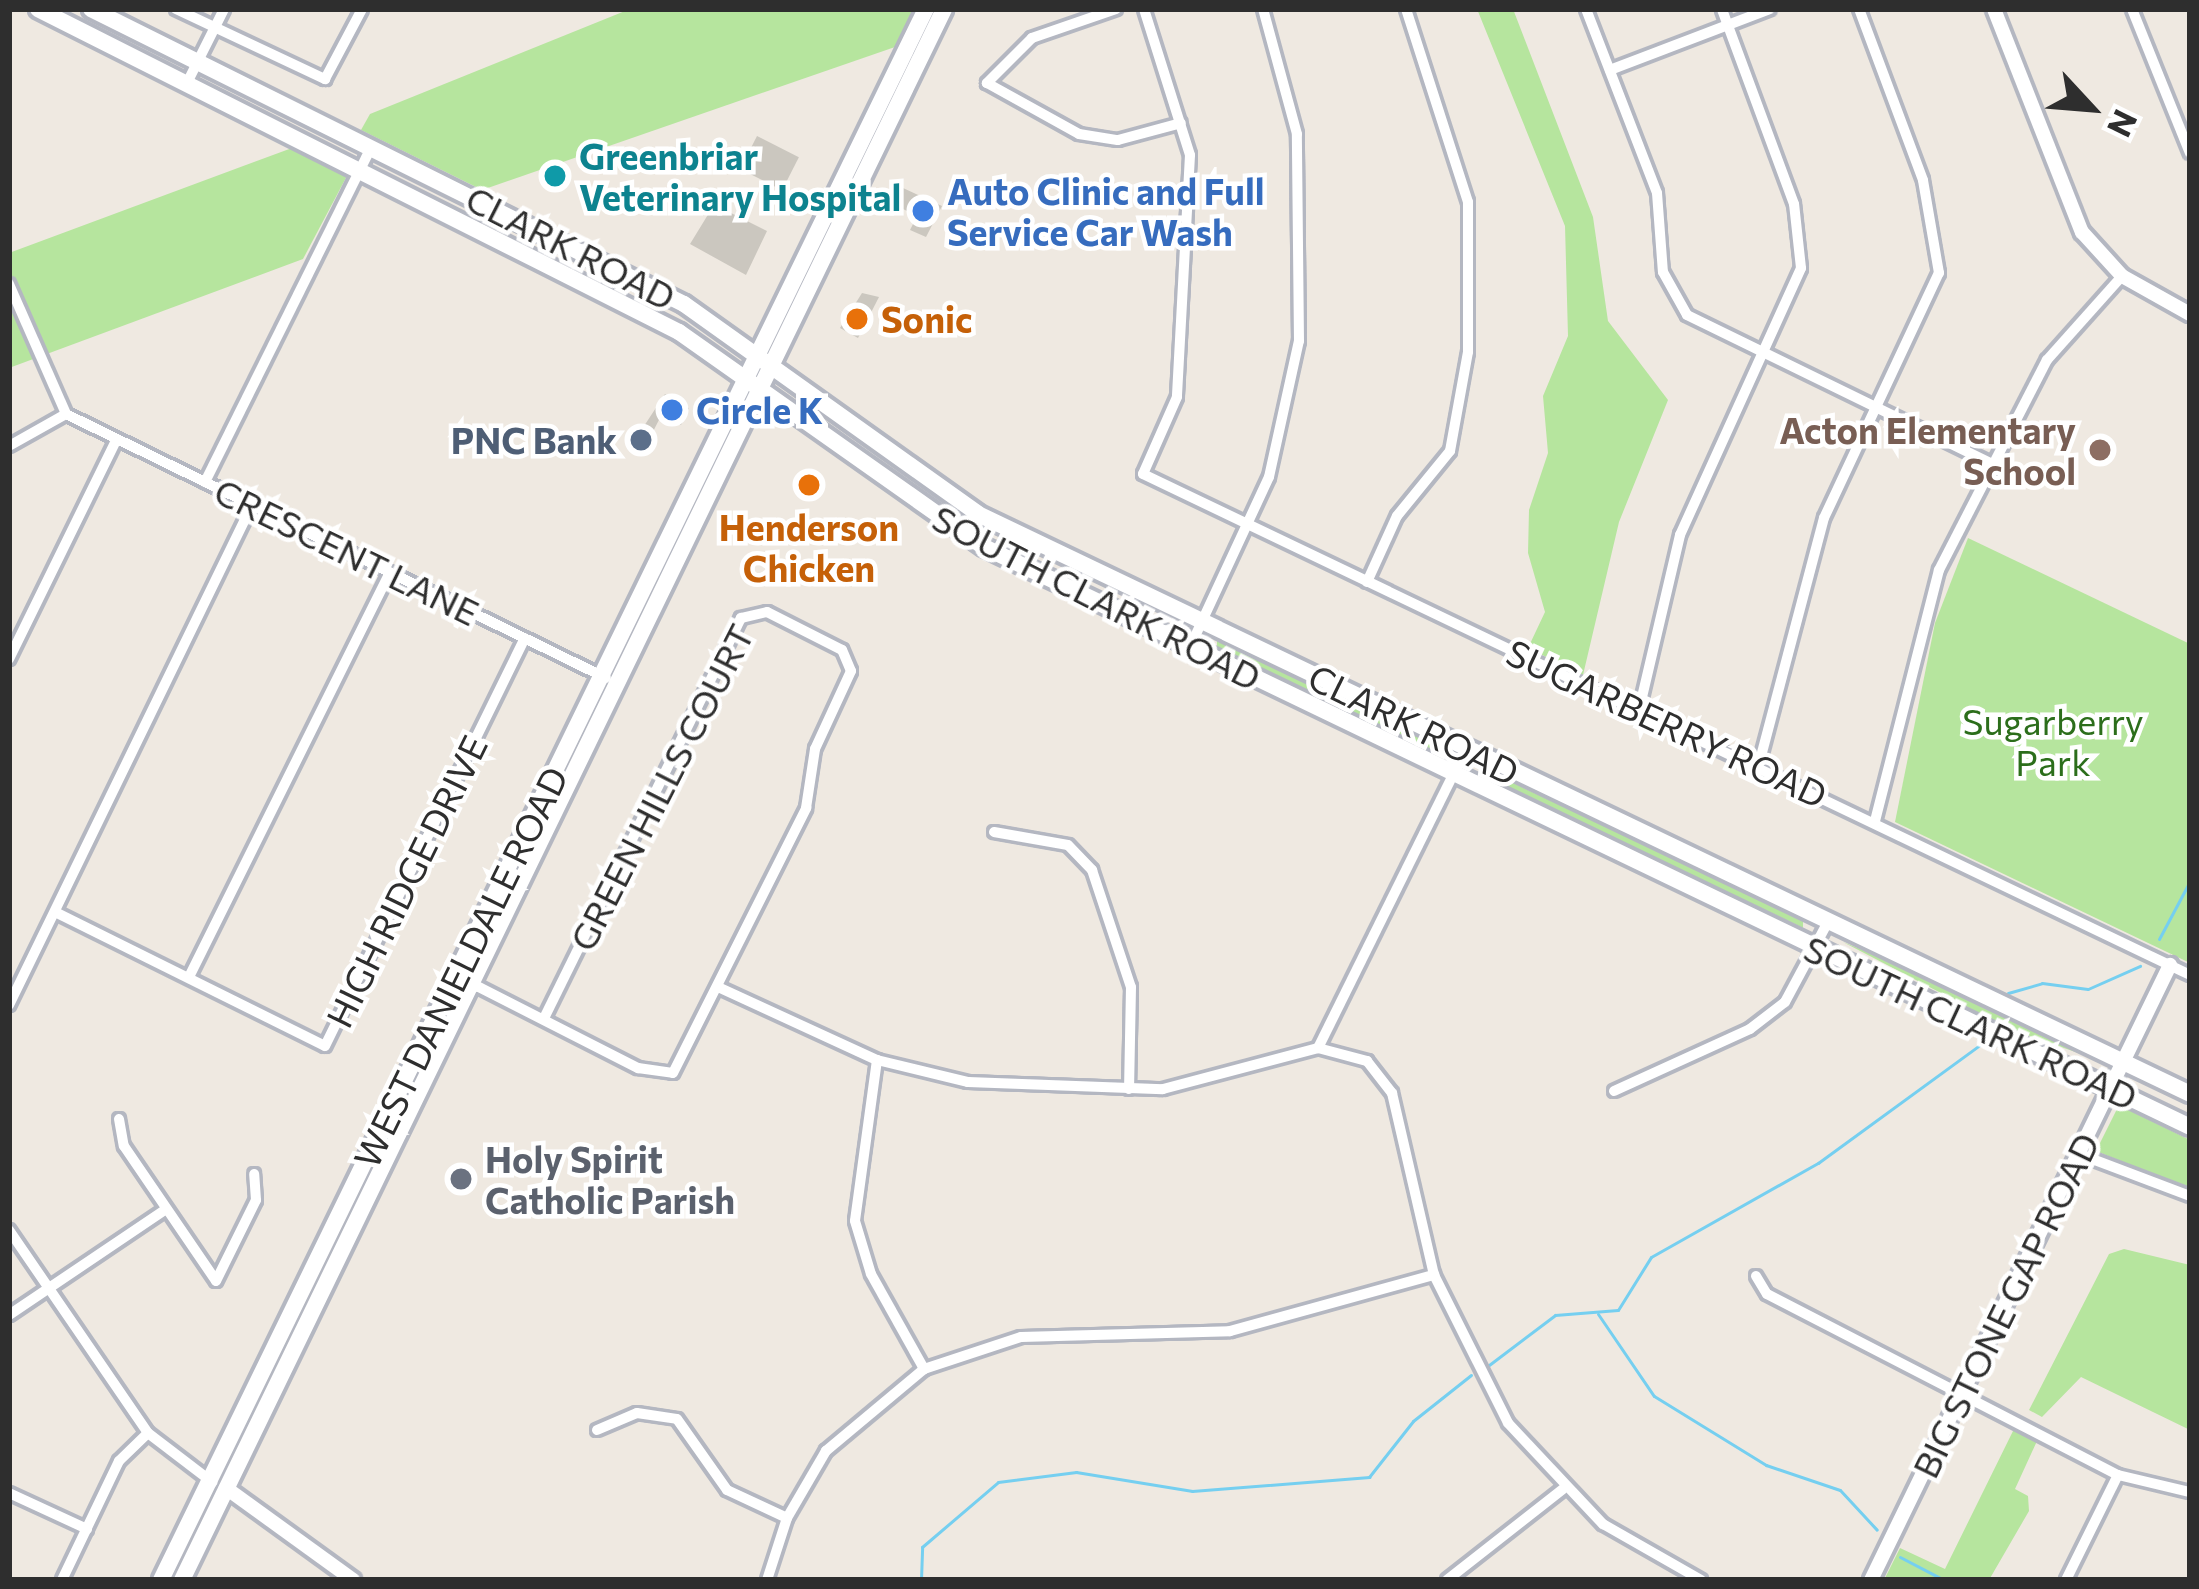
<!DOCTYPE html>
<html>
<head>
<meta charset="utf-8">
<style>
  body { margin:0 }
  #map { position:relative; width:2199px; height:1589px; overflow:hidden; background:#efe9e1; font-family:Commissioner,sans-serif }
  div>[style] { position:absolute }
  [style*='--x'] { left:calc(var(--x)*1px); top:calc(var(--y)*1px); width:calc(var(--w)*1px); rotate:calc(var(--a)*1deg) }
  .green>* { inset:0; background:#b6e59e }
  .stream>* { height:3px; margin:-1.5px; padding:0 1.5px; transform-origin:1.5px; border-radius:1.5px; background:#75cff0 }
  .building>* { inset:0; background:#cbc7bf; transform-origin:0 0 }
  .roads { filter:drop-shadow(3px 0 #b4b7c1) drop-shadow(-3px 0 #b4b7c1) drop-shadow(0 3px #b4b7c1) drop-shadow(0 -3px #b4b7c1) }
  .minor>* { height:10px; margin:-5px; padding:0 5px; transform-origin:5px; border-radius:5px; background:#fff }
  .tertiary>* { height:14px; margin:-7px; padding:0 7px; transform-origin:7px; border-radius:7px; background:#fff }
  .secondary>* { height:16px; margin:-8px; padding:0 8px; transform-origin:8px; border-radius:8px; background:#fff }
  .dots>* { width:33px; height:33px; translate:-50% -50%; box-sizing:border-box; border:6px solid #fff; border-radius:50% }
  span { translate:-50% -50%; white-space:nowrap; text-align:center; line-height:1.15; -webkit-text-stroke:9px #fff; paint-order:stroke }
  .culture-label { font-size:36px; color:#0d838f; font-weight:700 }
  .left { translate:0 -50%; text-align:left }
  .shop-label { font-size:36px; color:#366cbe; font-weight:700 }
  .street-label { font-size:36px; color:#2e2e2e }
  .food-label { font-size:36px; color:#c56008; font-weight:700 }
  .education-label { font-size:36px; color:#785e54; font-weight:700 }
  .right { translate:-100% -50%; text-align:right }
  .service-label { font-size:36px; color:#4e5e75; font-weight:700 }
  .park-label { font-size:36px; color:#2c6e1b }
  .worship-label { font-size:36px; color:#5b616d; font-weight:700 }
  .frame { position:absolute; inset:0; border:12px solid #2e2e2e; pointer-events:none }
  .north { position:absolute; left:2031px; top:48px; width:120px; height:120px; -webkit-text-stroke:9px #fff; paint-order:stroke; rotate:116deg; font-size:33px; font-weight:700; line-height:48px; text-align:center; color:#2e2e2e }
  .north::after { content:''; display:block; margin:auto; width:42px; height:54px; background:#2e2e2e; clip-path:polygon(50% 0,100% 100%,50% 72%,0 100%) }
</style>
</head>
<body>
<div id="map">
  <div class="green">
    <i style="clip-path:polygon(630px 9px,915px 9px,895px 47px,482px 190px,361px 130px,370px 114px)"></i>
    <i style="clip-path:polygon(1477px 9px,1513px 9px,1593px 217px,1608px 321px,1668px 400px,1619px 522px,1583px 675px,1528px 648px,1545px 612px,1528px 553px,1529px 510px,1548px 453px,1543px 396px,1568px 336px,1565px 226px)"></i>
    <i style="clip-path:polygon(292px 148px,348px 174px,303px 259px,9px 368px,9px 253px)"></i>
    <i style="clip-path:polygon(1968px 538px,2190px 644px,2190px 963px,1895px 822px,1935px 623px)"></i>
    <i style="clip-path:polygon(1217px 638px,1440px 743px,1447px 749px,1436px 754px,1217px 648px)"></i>
    <i style="clip-path:polygon(1485px 770px,1803px 918px,1803px 928px,1479px 774px)"></i>
    <i style="clip-path:polygon(1843px 942px,1912px 970px,2101px 1061px,2010px 1029px)"></i>
    <i style="clip-path:polygon(2119px 1105px,2190px 1140px,2190px 1189px,2096px 1151px)"></i>
    <i style="clip-path:polygon(2124px 1249px,2190px 1265px,2190px 1430px,2081px 1377px,2042px 1417px,2029px 1410px,2109px 1254px)"></i>
    <i style="clip-path:polygon(2014px 1429px,2037px 1441px,2015px 1489px,2028px 1496px,2029px 1511px,1989px 1580px,1884px 1580px,1900px 1548px,1945px 1569px)"></i>
  </div>
  <div class="stream">
    <i style="--x:2159;--y:939;--w:66;--a:-61.9"></i>
    <i style="--x:2008;--y:993;--w:35;--a:-16"></i>
    <i style="--x:2042;--y:983;--w:46;--a:7.4"></i>
    <i style="--x:2088;--y:989;--w:57;--a:-23.9"></i>
    <i style="--x:1598;--y:1314;--w:99;--a:55.7"></i>
    <i style="--x:1654;--y:1396;--w:132;--a:31.6"></i>
    <i style="--x:1766;--y:1465;--w:78;--a:18.7"></i>
    <i style="--x:1840;--y:1490;--w:54;--a:47.2"></i>
    <i style="--x:1489;--y:1365;--w:83;--a:-37.1"></i>
    <i style="--x:1555;--y:1315;--w:63;--a:-4.5"></i>
    <i style="--x:1618;--y:1310;--w:62;--a:-58.1"></i>
    <i style="--x:1651;--y:1257;--w:192;--a:-29.4"></i>
    <i style="--x:1818;--y:1163;--w:200;--a:-36.1"></i>
    <i style="--x:1900;--y:1557;--w:50;--a:27.6"></i>
    <i style="--x:921;--y:1580;--w:33;--a:-88"></i>
    <i style="--x:922;--y:1547;--w:100;--a:-40.5"></i>
    <i style="--x:998;--y:1482;--w:79;--a:-7.3"></i>
    <i style="--x:1076;--y:1472;--w:118;--a:9.3"></i>
    <i style="--x:1192;--y:1491;--w:178;--a:-4.5"></i>
    <i style="--x:1369;--y:1477;--w:71;--a:-51.8"></i>
    <i style="--x:1413;--y:1421;--w:74;--a:-38.4"></i>
  </div>
  <div class="building">
    <i style="left:757px;top:136px;width:47px;height:37px;rotate:27deg"></i>
    <i style="clip-path:polygon(903px 188px,942px 206px,926px 237px,910px 230px,917px 216px,895px 205px)"></i>
    <i style="clip-path:polygon(720px 195px,730px 200px,725px 210px,767px 231px,746px 275px,690px 244px)"></i>
    <i style="clip-path:polygon(862px 293px,879px 297px,858px 338px,840px 328px)"></i>
    <i style="clip-path:polygon(665px 394px,689px 408px,681px 425px,662px 414px,641px 455px,629px 449px)"></i>
  </div>
  <div class="roads">
    <div class="minor">
      <i style="--x:176;--y:9;--w:165;--a:25.2"></i>
      <i style="--x:325;--y:79;--w:79;--a:-62.1"></i>
      <i style="--x:1116;--y:9;--w:89;--a:161"></i>
      <i style="--x:1032;--y:38;--w:64;--a:135"></i>
      <i style="--x:987;--y:83;--w:105;--a:29"></i>
      <i style="--x:1079;--y:134;--w:39;--a:9"></i>
      <i style="--x:1118;--y:140;--w:65;--a:-15.1"></i>
      <i style="--x:1144;--y:9;--w:153;--a:72.5"></i>
      <i style="--x:1190;--y:155;--w:242;--a:93.1"></i>
      <i style="--x:1177;--y:397;--w:84;--a:113.8"></i>
      <i style="--x:1143;--y:474;--w:1161;--a:25.57"></i>
      <i style="--x:1586;--y:9;--w:197;--a:68.9"></i>
      <i style="--x:1657;--y:193;--w:79;--a:85.7"></i>
      <i style="--x:1663;--y:272;--w:49;--a:60.8"></i>
      <i style="--x:1687;--y:315;--w:342;--a:26"></i>
      <i style="--x:2132;--y:9;--w:155;--a:68.1"></i>
      <i style="--x:1610;--y:70;--w:171;--a:-20.9"></i>
      <i style="--x:187;--y:83;--w:83;--a:-63.4"></i>
      <i style="--x:9;--y:284;--w:142;--a:66.3"></i>
      <i style="--x:66;--y:414;--w:601;--a:26.05"></i>
      <i style="--x:9;--y:446;--w:65;--a:-29.3"></i>
      <i style="--x:205;--y:482;--w:374;--a:-63.6"></i>
      <i style="--x:1367;--y:582;--w:72;--a:-65.6"></i>
      <i style="--x:1397;--y:516;--w:84;--a:-50.8"></i>
      <i style="--x:1450;--y:451;--w:101;--a:-79.7"></i>
      <i style="--x:1468;--y:352;--w:150;--a:-90"></i>
      <i style="--x:1468;--y:202;--w:203;--a:-107.8"></i>
      <i style="--x:1191;--y:645;--w:185;--a:-65.1"></i>
      <i style="--x:1269;--y:477;--w:139;--a:-77.6"></i>
      <i style="--x:1299;--y:341;--w:207;--a:-90.6"></i>
      <i style="--x:1297;--y:134;--w:130;--a:-105.2"></i>
      <i style="--x:9;--y:659;--w:245;--a:-63.9"></i>
      <i style="--x:1639;--y:710;--w:180;--a:-76.8"></i>
      <i style="--x:1680;--y:535;--w:293;--a:-65.6"></i>
      <i style="--x:1801;--y:268;--w:64;--a:-96.2"></i>
      <i style="--x:1794;--y:204;--w:208;--a:-110.3"></i>
      <i style="--x:1759;--y:764;--w:254;--a:-75.2"></i>
      <i style="--x:1824;--y:518;--w:271;--a:-64.9"></i>
      <i style="--x:1939;--y:273;--w:94;--a:-99.8"></i>
      <i style="--x:1923;--y:180;--w:183;--a:-110.5"></i>
      <i style="--x:1875;--y:821;--w:259;--a:-75.7"></i>
      <i style="--x:1939;--y:570;--w:236;--a:-62.8"></i>
      <i style="--x:2047;--y:360;--w:113;--a:-48.2"></i>
      <i style="--x:994;--y:832;--w:75;--a:10"></i>
      <i style="--x:1068;--y:845;--w:35;--a:46"></i>
      <i style="--x:1092;--y:870;--w:123;--a:71.6"></i>
      <i style="--x:1131;--y:987;--w:102;--a:91.1"></i>
      <i style="--x:55;--y:912;--w:301;--a:26.4"></i>
      <i style="--x:325;--y:1046;--w:454;--a:-63.9"></i>
      <i style="--x:189;--y:977;--w:452;--a:-63.6"></i>
      <i style="--x:469;--y:982;--w:190;--a:27"></i>
      <i style="--x:638;--y:1068;--w:35;--a:8"></i>
      <i style="--x:673;--y:1073;--w:297;--a:-63.3"></i>
      <i style="--x:806;--y:808;--w:60;--a:-81.3"></i>
      <i style="--x:815;--y:749;--w:86;--a:-65.2"></i>
      <i style="--x:851;--y:671;--w:23;--a:-113"></i>
      <i style="--x:842;--y:650;--w:84;--a:-153.1"></i>
      <i style="--x:767;--y:612;--w:27;--a:167"></i>
      <i style="--x:741;--y:618;--w:447;--a:116.2"></i>
      <i style="--x:718;--y:987;--w:175;--a:24.7"></i>
      <i style="--x:877;--y:1060;--w:94;--a:13.6"></i>
      <i style="--x:968;--y:1082;--w:195;--a:2.1"></i>
      <i style="--x:1163;--y:1089;--w:160;--a:-14.8"></i>
      <i style="--x:1318;--y:1048;--w:51;--a:14.9"></i>
      <i style="--x:1367;--y:1061;--w:41;--a:52"></i>
      <i style="--x:1392;--y:1093;--w:187;--a:77"></i>
      <i style="--x:1434;--y:1275;--w:165;--a:63.4"></i>
      <i style="--x:1508;--y:1423;--w:139;--a:46.8"></i>
      <i style="--x:1603;--y:1524;--w:113;--a:29.7"></i>
      <i style="--x:9;--y:1005;--w:556;--a:-64.08"></i>
      <i style="--x:1318;--y:1048;--w:334;--a:-63.7"></i>
      <i style="--x:877;--y:1060;--w:162;--a:97.8"></i>
      <i style="--x:855;--y:1221;--w:55;--a:73.2"></i>
      <i style="--x:871;--y:1274;--w:109;--a:60.8"></i>
      <i style="--x:1614;--y:1091;--w:149;--a:-24.5"></i>
      <i style="--x:1750;--y:1029;--w:44;--a:-37.6"></i>
      <i style="--x:1785;--y:1002;--w:93;--a:-61.8"></i>
      <i style="--x:119;--y:1119;--w:27;--a:80"></i>
      <i style="--x:124;--y:1146;--w:163;--a:55.7"></i>
      <i style="--x:216;--y:1281;--w:90;--a:-63.7"></i>
      <i style="--x:256;--y:1200;--w:26;--a:-94"></i>
      <i style="--x:2079;--y:1154;--w:119;--a:20.7"></i>
      <i style="--x:9;--y:1230;--w:246;--a:55.6"></i>
      <i style="--x:148;--y:1433;--w:81;--a:37.4"></i>
      <i style="--x:1756;--y:1276;--w:21;--a:59"></i>
      <i style="--x:1767;--y:1294;--w:395;--a:27.3"></i>
      <i style="--x:2118;--y:1475;--w:74;--a:13.3"></i>
      <i style="--x:9;--y:1315;--w:189;--a:-34"></i>
      <i style="--x:597;--y:1430;--w:43;--a:-23"></i>
      <i style="--x:637;--y:1413;--w:40;--a:8.5"></i>
      <i style="--x:677;--y:1419;--w:87;--a:54.8"></i>
      <i style="--x:727;--y:1490;--w:66;--a:25"></i>
      <i style="--x:9;--y:1493;--w:86;--a:24.8"></i>
      <i style="--x:62;--y:1580;--w:132;--a:-64.4"></i>
      <i style="--x:119;--y:1461;--w:40;--a:-44"></i>
      <i style="--x:767;--y:1580;--w:65;--a:-72.1"></i>
      <i style="--x:787;--y:1518;--w:78;--a:-59.8"></i>
      <i style="--x:826;--y:1451;--w:128;--a:-39.9"></i>
      <i style="--x:924;--y:1369;--w:102;--a:-18.3"></i>
      <i style="--x:1021;--y:1337;--w:209;--a:-1.6"></i>
      <i style="--x:1230;--y:1331;--w:212;--a:-15.4"></i>
      <i style="--x:1447;--y:1580;--w:147;--a:-38.1"></i>
      <i style="--x:2066;--y:1580;--w:117;--a:-63.7"></i>
    </div>
    <div class="tertiary">
      <i style="--x:1994;--y:9;--w:240;--a:68.5"></i>
      <i style="--x:2082;--y:232;--w:59;--a:47.7"></i>
      <i style="--x:2122;--y:276;--w:78;--a:29.2"></i>
      <i style="--x:226;--y:1488;--w:157;--a:35.9"></i>
      <i style="--x:1871;--y:1580;--w:684;--a:-64.07"></i>
    </div>
    <div class="secondary">
      <i style="--x:38;--y:9;--w:718;--a:26.74"></i>
      <i style="--x:679;--y:332;--w:373;--a:35.2"></i>
      <i style="--x:984;--y:547;--w:1338;--a:25.68"></i>
      <i style="--x:91;--y:9;--w:662;--a:26.45"></i>
      <i style="--x:684;--y:304;--w:361;--a:35.5"></i>
      <i style="--x:978;--y:514;--w:1344;--a:25.57"></i>
      <i style="--x:161;--y:1580;--w:1747;--a:-64.04"></i>
      <i style="--x:182;--y:1580;--w:1746;--a:-64.12"></i>
    </div>
  </div>
  <div class="dots">
    <i style="left:555px;top:176px;background:#0f9aa8"></i>
    <i style="left:923px;top:211px;background:#3f7fe0"></i>
    <i style="left:857px;top:319px;background:#e8710a"></i>
    <i style="left:672px;top:410px;background:#3f7fe0"></i>
    <i style="left:641px;top:440px;background:#5c6f8a"></i>
    <i style="left:2100px;top:450px;background:#8d6e63"></i>
    <i style="left:809px;top:485px;background:#e8710a"></i>
    <i style="left:461px;top:1179px;background:#6b7280"></i>
  </div>
  <div class="culture-label">
    <span class="left" style="left:579px;top:176px">Greenbriar<br>Veterinary Hospital</span>
  </div>
  <div class="shop-label">
    <span class="left" style="left:947px;top:211px">Auto Clinic and Full<br>Service Car Wash</span>
    <span class="left" style="left:696px;top:410px">Circle K</span>
  </div>
  <div class="street-label">
    <span style="left:571px;top:247px;rotate:27deg">CLARK ROAD</span>
    <span style="left:347px;top:551px;rotate:26deg">CRESCENT LANE</span>
    <span style="left:1097px;top:597px;rotate:27deg">SOUTH CLARK ROAD</span>
    <span style="left:1667px;top:723px;rotate:25deg">SUGARBERRY ROAD</span>
    <span style="left:1414px;top:724px;rotate:26deg">CLARK ROAD</span>
    <span style="left:661px;top:787px;rotate:-63deg">GREEN HILLS COURT</span>
    <span style="left:406px;top:881px;rotate:-64deg">HIGH RIDGE DRIVE</span>
    <span style="left:460px;top:967px;rotate:-64deg">WEST DANIELDALE ROAD</span>
    <span style="left:1971px;top:1022px;rotate:25deg">SOUTH CLARK ROAD</span>
    <span style="left:2005px;top:1305px;rotate:-64deg">BIG STONE GAP ROAD</span>
  </div>
  <div class="food-label">
    <span class="left" style="left:881px;top:319px">Sonic</span>
    <span style="left:809px;top:547px">Henderson<br>Chicken</span>
  </div>
  <div class="education-label">
    <span class="right" style="left:2076px;top:450px">Acton Elementary<br>School</span>
  </div>
  <div class="service-label">
    <span class="right" style="left:617px;top:440px">PNC Bank</span>
  </div>
  <div class="park-label">
    <span style="left:2053px;top:741px">Sugarberry<br>Park</span>
  </div>
  <div class="worship-label">
    <span class="left" style="left:485px;top:1179px">Holy Spirit<br>Catholic Parish</span>
  </div>
  <div class="frame"></div>
  <div class="north">N</div>
</div>
</body>
</html>
